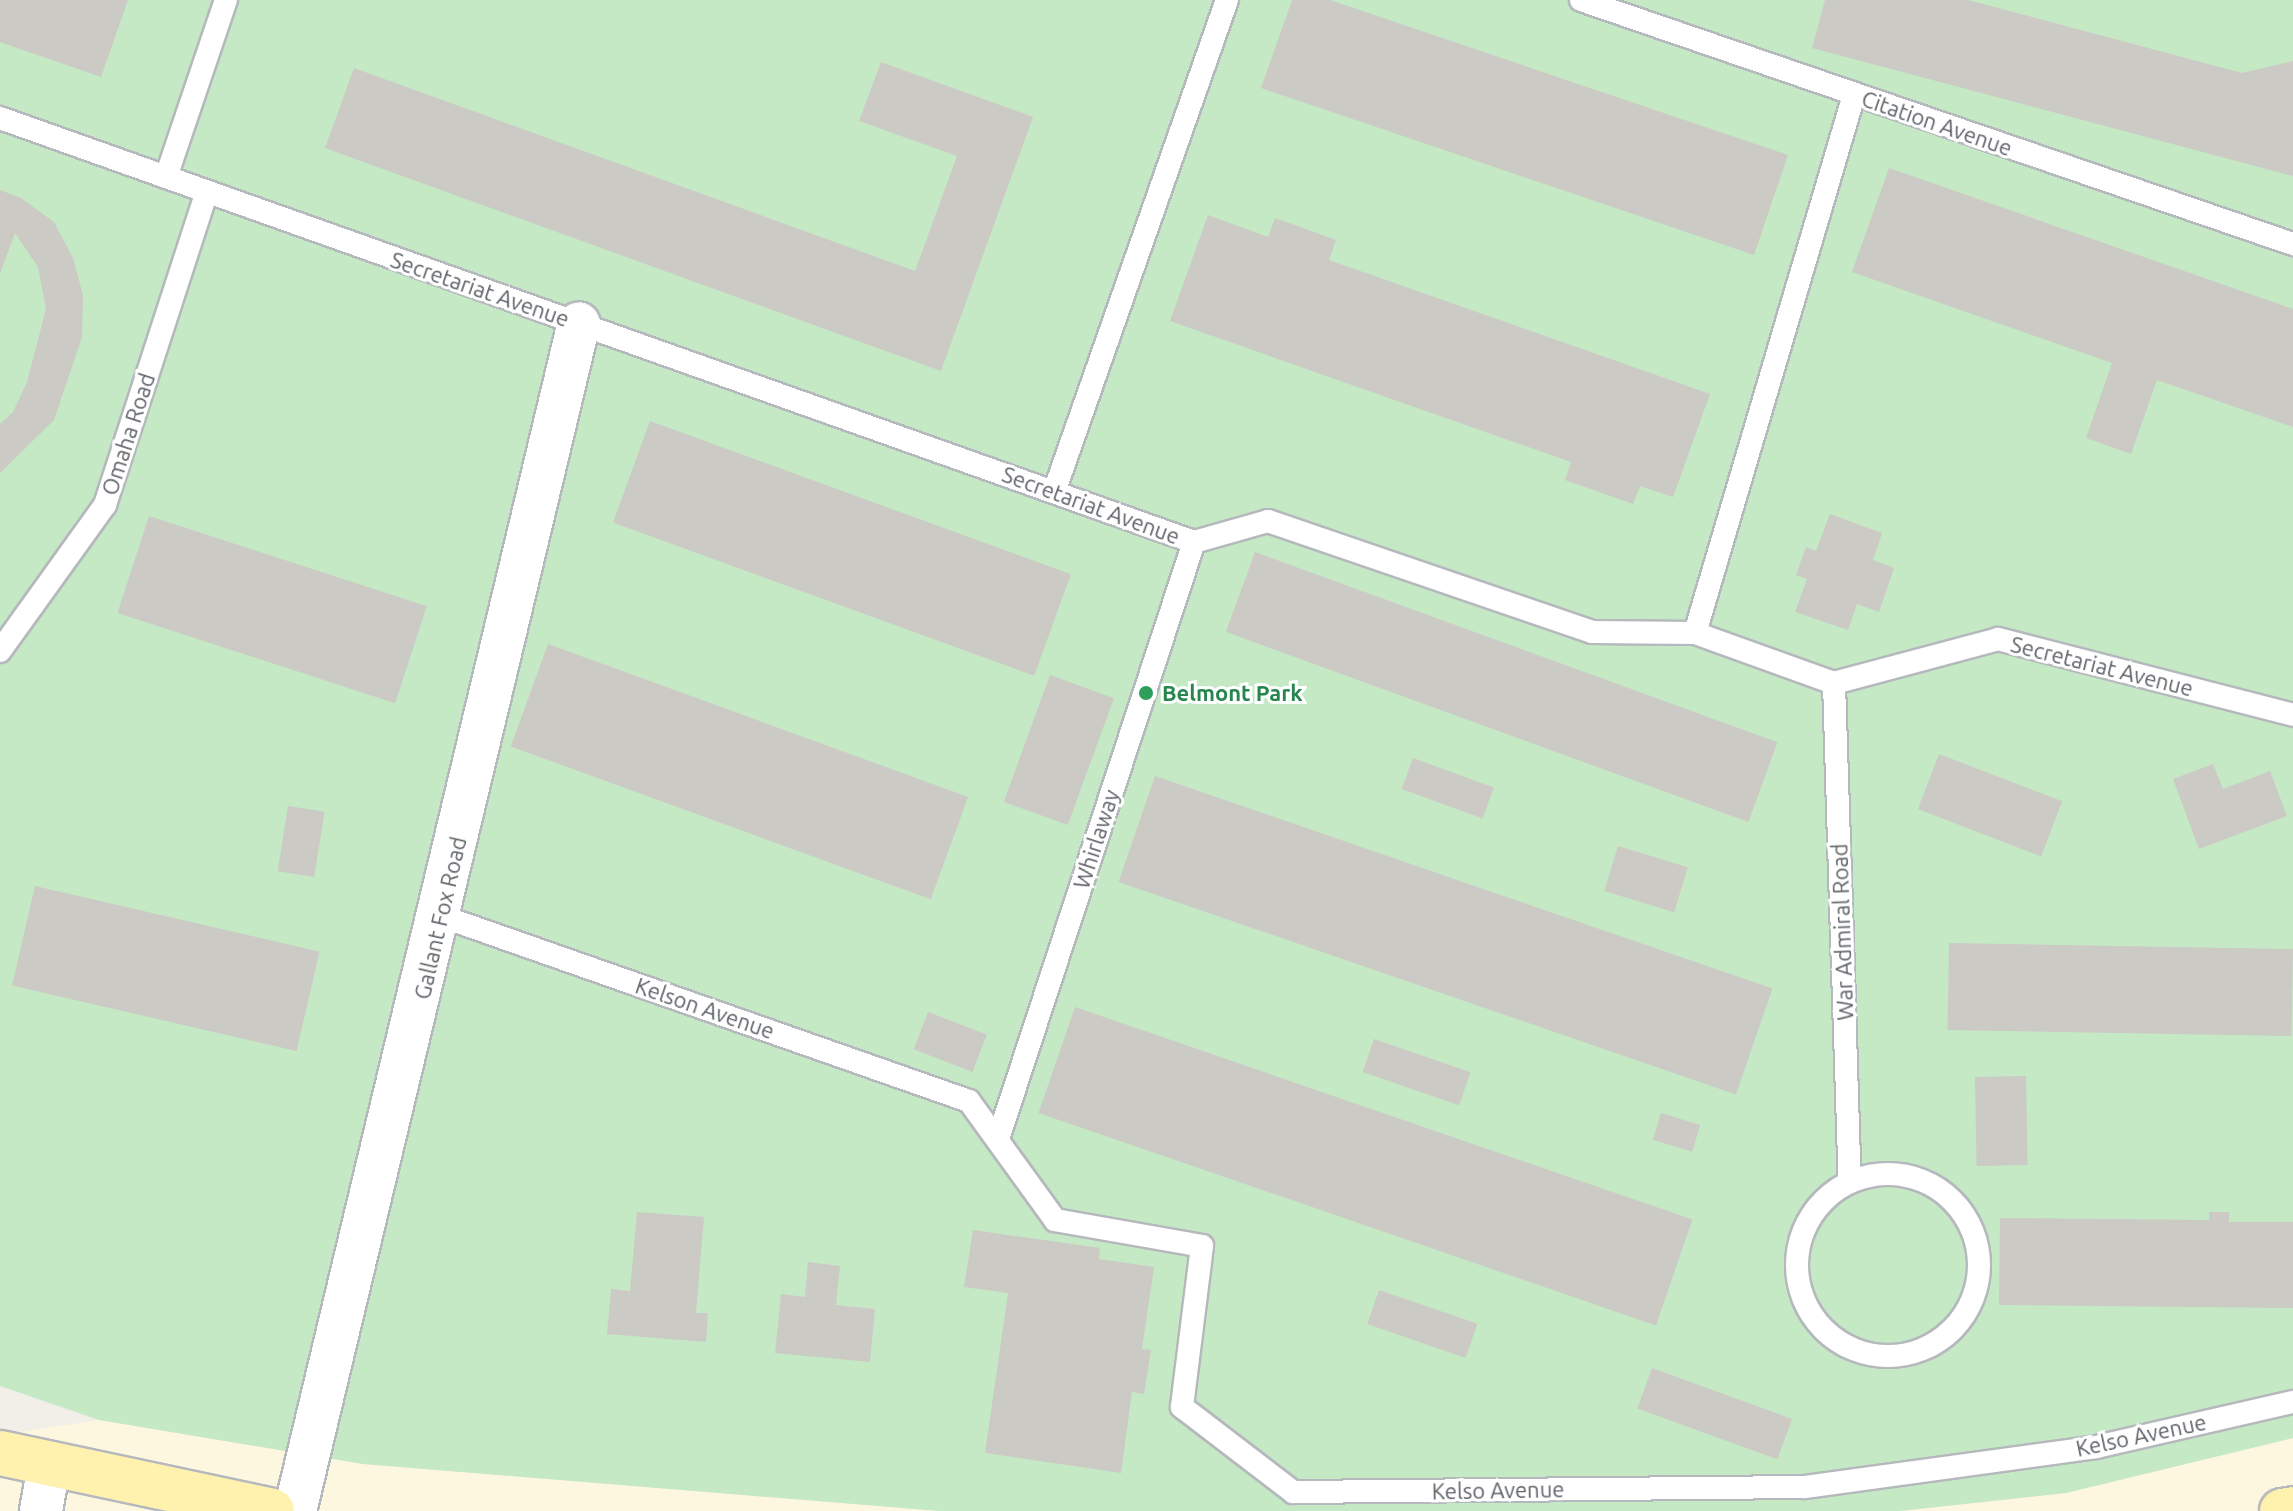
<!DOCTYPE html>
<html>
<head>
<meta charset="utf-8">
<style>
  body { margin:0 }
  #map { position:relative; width:2293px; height:1511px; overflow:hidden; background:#f1efe8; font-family:Ubuntu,sans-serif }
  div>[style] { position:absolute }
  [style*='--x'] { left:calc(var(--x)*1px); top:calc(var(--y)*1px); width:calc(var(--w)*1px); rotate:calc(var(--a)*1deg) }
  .commercial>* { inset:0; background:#fef7e0 }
  .green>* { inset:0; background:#c5e8c5 }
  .building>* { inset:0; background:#cccac5; transform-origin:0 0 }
  .roads { filter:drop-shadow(2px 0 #b5b8bc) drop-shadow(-2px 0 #b5b8bc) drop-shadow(0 2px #b5b8bc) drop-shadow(0 -2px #b5b8bc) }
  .lane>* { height:22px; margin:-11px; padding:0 11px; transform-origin:11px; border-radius:11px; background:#fff }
  .lane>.ring { margin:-11px; padding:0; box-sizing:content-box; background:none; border:22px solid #fff; border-radius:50% }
  .street>* { height:42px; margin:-21px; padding:0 21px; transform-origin:21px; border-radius:21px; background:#fff }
  .primary>* { height:44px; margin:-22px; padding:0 22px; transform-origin:22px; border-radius:22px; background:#fff2af }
  .dots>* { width:22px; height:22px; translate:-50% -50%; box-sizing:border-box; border:4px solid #fff; border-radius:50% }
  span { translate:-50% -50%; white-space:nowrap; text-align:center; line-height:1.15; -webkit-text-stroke:6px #fff; paint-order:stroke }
  .street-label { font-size:22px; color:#5f6368 }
  .leisure-label { font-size:22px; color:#27864d; font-weight:700 }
  .left { translate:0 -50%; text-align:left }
</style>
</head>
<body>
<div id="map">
  <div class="commercial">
    <i style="clip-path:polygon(99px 1420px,363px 1464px,939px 1511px,0 1511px,0 1435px)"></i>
    <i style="clip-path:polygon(2293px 1438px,2293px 1511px,1900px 1511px,2066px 1493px)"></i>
  </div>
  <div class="green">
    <i style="clip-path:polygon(0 0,2293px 0,2293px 1438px,2066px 1493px,1900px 1511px,939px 1511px,363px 1464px,99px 1420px,0 1386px)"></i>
  </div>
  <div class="building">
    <i style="clip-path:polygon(0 0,128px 0,101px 77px,0 42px)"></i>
    <i style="clip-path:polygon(1292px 0,1330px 0,1788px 155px,1754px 255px,1261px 88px)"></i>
    <i style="clip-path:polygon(1825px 0,1968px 0,2242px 73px,2293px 61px,2293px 176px,1812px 48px)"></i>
    <i style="clip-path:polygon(881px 62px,1033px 117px,941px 371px,325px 148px,354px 68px,915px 271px,957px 156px,859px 121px)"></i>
    <i style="clip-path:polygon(1889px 168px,2293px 309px,2293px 427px,2157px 380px,2131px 454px,2086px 438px,2112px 363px,1852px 272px)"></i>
    <i style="clip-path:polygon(0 190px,21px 198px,54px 222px,73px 258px,83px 295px,82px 337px,54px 420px,0 473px,0 424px,13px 412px,27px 382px,46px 309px,38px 267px,15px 233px,0 274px)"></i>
    <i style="clip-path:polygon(1208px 215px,1268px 237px,1275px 218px,1336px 240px,1329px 260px,1710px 394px,1673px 497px,1640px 486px,1633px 504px,1565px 480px,1571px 462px,1170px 321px)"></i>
    <i style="left:650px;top:421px;width:448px;height:108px;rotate:20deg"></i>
    <i style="clip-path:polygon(1830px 514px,1882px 533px,1873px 560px,1894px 568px,1879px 612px,1857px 604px,1848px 630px,1795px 612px,1807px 579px,1796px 575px,1806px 547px,1816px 551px)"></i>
    <i style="left:149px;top:516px;width:292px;height:102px;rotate:18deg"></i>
    <i style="left:1255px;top:552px;width:556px;height:85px;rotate:20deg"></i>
    <i style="left:548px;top:644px;width:447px;height:109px;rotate:20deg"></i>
    <i style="left:1050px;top:675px;width:68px;height:135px;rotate:20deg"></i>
    <i style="left:1939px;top:754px;width:132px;height:59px;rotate:21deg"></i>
    <i style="left:1413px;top:758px;width:86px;height:33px;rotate:20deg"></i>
    <i style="clip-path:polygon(2213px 764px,2223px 789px,2270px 771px,2287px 816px,2199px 849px,2173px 779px)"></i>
    <i style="left:1155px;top:776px;width:653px;height:112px;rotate:19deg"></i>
    <i style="left:288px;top:806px;width:37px;height:66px;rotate:9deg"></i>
    <i style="left:1618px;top:846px;width:73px;height:47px;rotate:17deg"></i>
    <i style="left:35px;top:886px;width:292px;height:102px;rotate:13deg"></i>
    <i style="left:1949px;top:943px;width:344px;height:87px;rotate:1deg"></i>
    <i style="left:1075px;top:1007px;width:653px;height:112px;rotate:19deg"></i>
    <i style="left:928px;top:1012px;width:63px;height:40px;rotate:21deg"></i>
    <i style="left:1374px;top:1039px;width:102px;height:35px;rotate:19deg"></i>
    <i style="left:2026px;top:1076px;width:89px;height:51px;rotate:89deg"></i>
    <i style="left:1661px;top:1113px;width:41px;height:28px;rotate:17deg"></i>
    <i style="clip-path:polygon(637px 1212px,704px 1217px,696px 1313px,708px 1313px,706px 1342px,607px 1334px,611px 1289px,630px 1291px)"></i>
    <i style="clip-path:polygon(2209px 1212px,2229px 1212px,2229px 1222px,2293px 1222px,2293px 1308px,1999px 1305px,2000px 1218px,2209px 1220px)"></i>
    <i style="clip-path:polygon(973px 1230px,1100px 1248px,1099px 1259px,1154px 1267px,1142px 1349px,1151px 1350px,1144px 1394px,1132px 1392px,1121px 1473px,985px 1453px,1008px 1293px,964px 1287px)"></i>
    <i style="clip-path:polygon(808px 1262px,840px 1266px,836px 1305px,875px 1309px,870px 1362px,775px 1353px,781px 1294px,805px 1297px)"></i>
    <i style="left:1379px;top:1290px;width:104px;height:36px;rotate:19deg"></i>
    <i style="left:1652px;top:1368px;width:149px;height:43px;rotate:20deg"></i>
  </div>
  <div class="roads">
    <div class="lane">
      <i style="--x:1581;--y:0;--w:753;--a:18.92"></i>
      <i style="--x:0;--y:118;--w:1267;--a:19.55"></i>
      <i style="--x:1194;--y:542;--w:77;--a:-15.8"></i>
      <i style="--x:1268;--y:521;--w:342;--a:18.9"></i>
      <i style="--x:1592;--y:632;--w:103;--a:0.6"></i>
      <i style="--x:1695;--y:633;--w:148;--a:19.8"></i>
      <i style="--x:1834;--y:683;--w:170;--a:-15"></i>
      <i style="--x:1998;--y:639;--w:305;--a:14.4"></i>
      <i style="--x:166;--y:177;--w:187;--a:-71.3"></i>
      <i style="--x:1054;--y:492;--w:522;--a:-70.63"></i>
      <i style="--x:1695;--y:633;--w:561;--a:-73.54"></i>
      <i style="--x:0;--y:651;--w:180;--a:-54.3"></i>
      <i style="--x:105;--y:505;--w:329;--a:-72"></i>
      <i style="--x:1834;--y:683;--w:498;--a:88.2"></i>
      <i style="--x:441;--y:916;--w:559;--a:19.31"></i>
      <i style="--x:969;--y:1101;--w:147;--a:54.1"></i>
      <i style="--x:1055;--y:1220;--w:149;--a:10"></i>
      <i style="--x:1202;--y:1246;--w:162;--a:97.1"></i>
      <i style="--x:1182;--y:1407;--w:140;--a:37.4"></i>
      <i style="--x:1293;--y:1492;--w:512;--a:-0.56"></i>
      <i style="--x:1805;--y:1487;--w:294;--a:-7.8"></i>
      <i style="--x:2096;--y:1447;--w:202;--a:-12.9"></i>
      <i style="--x:999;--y:1136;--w:625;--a:-71.83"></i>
      <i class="ring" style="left:1797px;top:1174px;width:160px;height:160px"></i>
    </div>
    <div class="street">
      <i style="--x:41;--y:1511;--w:47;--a:-80.1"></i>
      <i style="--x:295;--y:1511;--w:1221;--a:-76.56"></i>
    </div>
    <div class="primary">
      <i style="--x:0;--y:1453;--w:278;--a:12"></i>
      <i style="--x:2282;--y:1511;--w:11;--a:-10"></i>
    </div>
  </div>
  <div class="dots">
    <i style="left:1146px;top:693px;background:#2e9e5b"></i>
  </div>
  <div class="street-label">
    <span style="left:1937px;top:123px;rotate:19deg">Citation Avenue</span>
    <span style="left:480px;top:289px;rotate:19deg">Secretariat Avenue</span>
    <span style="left:128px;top:434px;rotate:-72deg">Omaha Road</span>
    <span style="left:1091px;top:505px;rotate:20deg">Secretariat Avenue</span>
    <span style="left:2102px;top:666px;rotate:14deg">Secretariat Avenue</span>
    <span style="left:1096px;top:839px;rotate:-72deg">Whirlaway</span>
    <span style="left:440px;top:918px;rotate:-77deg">Gallant Fox Road</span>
    <span style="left:1842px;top:932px;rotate:-92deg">War Admiral Road</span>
    <span style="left:705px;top:1008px;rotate:19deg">Kelson Avenue</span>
    <span style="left:2141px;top:1435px;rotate:-12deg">Kelso Avenue</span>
    <span style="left:1498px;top:1490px;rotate:-1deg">Kelso Avenue</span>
  </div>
  <div class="leisure-label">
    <span class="left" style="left:1162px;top:693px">Belmont Park</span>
  </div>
</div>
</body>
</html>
